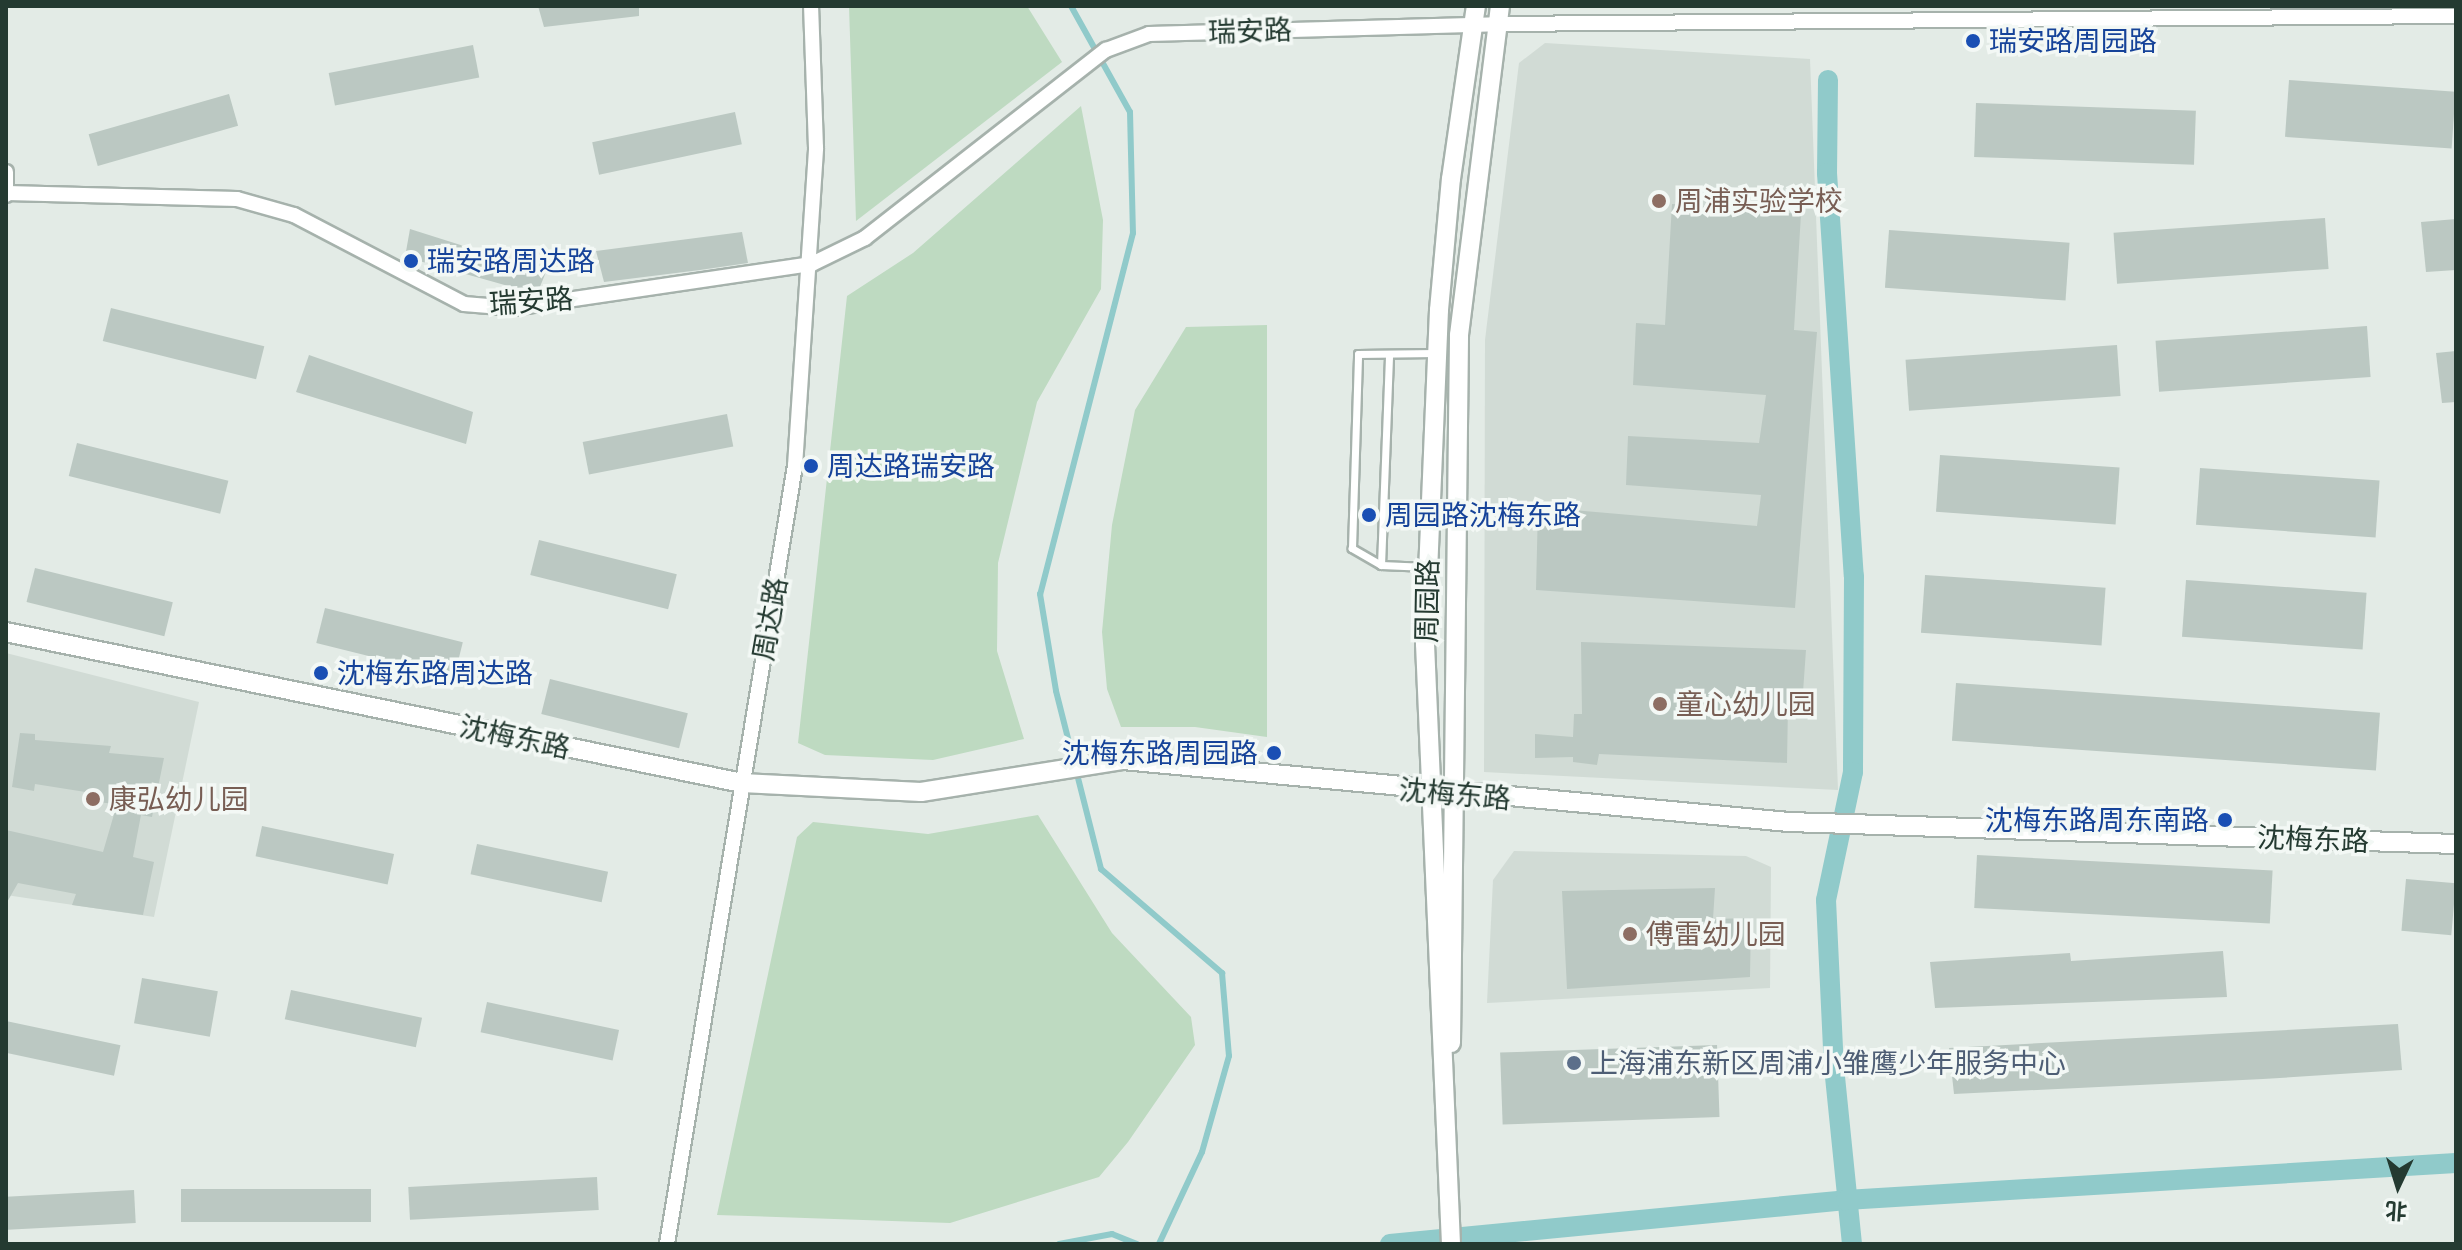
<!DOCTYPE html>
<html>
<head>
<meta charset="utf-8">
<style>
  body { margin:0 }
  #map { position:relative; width:2462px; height:1250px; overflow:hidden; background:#e3ebe6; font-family:Cabin,"Noto Sans SC",sans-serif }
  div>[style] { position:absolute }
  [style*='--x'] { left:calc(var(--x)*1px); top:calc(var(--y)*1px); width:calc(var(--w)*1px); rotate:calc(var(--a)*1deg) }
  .built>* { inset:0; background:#d1dbd5 }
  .green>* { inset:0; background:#bedac1 }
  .stream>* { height:6px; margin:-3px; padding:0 3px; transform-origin:3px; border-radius:3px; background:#90caca }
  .canal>* { height:20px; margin:-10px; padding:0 10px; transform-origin:10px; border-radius:10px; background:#90caca }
  .building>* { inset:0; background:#bbc8c2; transform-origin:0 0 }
  .roads { filter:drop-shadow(2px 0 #a6b2ac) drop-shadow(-2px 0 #a6b2ac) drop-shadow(0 2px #a6b2ac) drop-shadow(0 -2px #a6b2ac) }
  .service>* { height:7px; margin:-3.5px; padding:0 3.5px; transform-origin:3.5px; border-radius:3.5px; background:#fff }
  .minor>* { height:14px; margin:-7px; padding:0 7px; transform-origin:7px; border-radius:7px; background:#fff }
  .tertiary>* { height:18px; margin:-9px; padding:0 9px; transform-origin:9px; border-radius:9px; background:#fff }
  .dots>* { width:22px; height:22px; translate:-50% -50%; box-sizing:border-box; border:4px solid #f3f8f5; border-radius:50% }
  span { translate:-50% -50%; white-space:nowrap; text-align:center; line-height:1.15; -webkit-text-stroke:7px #f3f8f5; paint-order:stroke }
  .street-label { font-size:28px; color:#243a31 }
  .transit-label { font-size:28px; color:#164399 }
  .left { translate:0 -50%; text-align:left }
  .right { translate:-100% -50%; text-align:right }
  .education-label { font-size:28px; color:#785e54 }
  .service-label { font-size:28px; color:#4e5e75 }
  .frame { position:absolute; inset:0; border:8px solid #243a31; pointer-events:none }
  .north { position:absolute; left:2358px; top:1146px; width:80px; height:80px; -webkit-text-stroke:6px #f3f8f5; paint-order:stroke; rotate:184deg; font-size:22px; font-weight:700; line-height:32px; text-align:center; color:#243a31 }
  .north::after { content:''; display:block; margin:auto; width:28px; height:36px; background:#243a31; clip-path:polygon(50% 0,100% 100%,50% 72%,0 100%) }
</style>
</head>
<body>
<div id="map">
  <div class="built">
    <i style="clip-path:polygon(1545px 43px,1810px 59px,1838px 790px,1484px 772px,1485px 340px,1519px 63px)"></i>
    <i style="clip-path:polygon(6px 653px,199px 702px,154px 917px,6px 895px)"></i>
    <i style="clip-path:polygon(1514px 851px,1746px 856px,1771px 867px,1770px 988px,1487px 1003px,1493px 880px)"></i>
  </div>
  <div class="green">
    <i style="clip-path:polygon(849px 6px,1027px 6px,1062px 62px,856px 221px)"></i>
    <i style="clip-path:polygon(1081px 106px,1103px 220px,1101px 289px,1037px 402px,998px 563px,997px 651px,1024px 739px,933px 760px,825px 755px,798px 743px,847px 296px,913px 253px)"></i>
    <i style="clip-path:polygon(1267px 325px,1267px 737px,1195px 727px,1121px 727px,1107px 689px,1102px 632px,1112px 525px,1135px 410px,1186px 327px)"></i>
    <i style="clip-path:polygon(1038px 815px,1112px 933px,1191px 1017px,1195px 1045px,1128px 1142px,1099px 1177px,950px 1223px,717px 1215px,797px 837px,813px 822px,928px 834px)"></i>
  </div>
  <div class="stream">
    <i style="--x:1071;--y:6;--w:121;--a:60.9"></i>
    <i style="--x:1130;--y:112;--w:121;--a:88.6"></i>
    <i style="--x:1133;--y:233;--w:373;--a:104.4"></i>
    <i style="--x:1040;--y:594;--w:98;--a:80.6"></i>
    <i style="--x:1056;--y:691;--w:184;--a:75.8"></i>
    <i style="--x:1101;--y:869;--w:160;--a:40.7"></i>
    <i style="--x:1222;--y:973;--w:83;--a:85.2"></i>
    <i style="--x:1229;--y:1056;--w:100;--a:105.7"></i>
    <i style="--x:1202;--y:1152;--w:102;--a:115.1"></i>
    <i style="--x:1059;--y:1244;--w:54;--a:-10.7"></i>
    <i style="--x:1112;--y:1234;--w:27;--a:22"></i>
  </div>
  <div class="canal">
    <i style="--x:1828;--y:80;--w:93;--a:90.6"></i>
    <i style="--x:1827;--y:173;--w:404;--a:86.2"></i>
    <i style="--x:1854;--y:576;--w:196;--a:90.3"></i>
    <i style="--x:1853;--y:772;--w:131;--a:101.9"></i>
    <i style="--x:1826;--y:900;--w:167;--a:87.3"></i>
    <i style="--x:1834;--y:1067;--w:178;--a:84.2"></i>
    <i style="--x:1390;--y:1244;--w:458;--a:-5.5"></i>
    <i style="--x:1846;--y:1200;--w:611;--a:-3.47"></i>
  </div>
  <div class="building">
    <i style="clip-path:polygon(538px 6px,639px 6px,639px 16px,544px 27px)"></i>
    <i style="left:473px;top:45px;width:33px;height:147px;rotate:79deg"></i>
    <i style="left:2289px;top:80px;width:167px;height:57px;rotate:4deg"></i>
    <i style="left:229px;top:94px;width:33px;height:146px;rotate:74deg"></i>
    <i style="left:1976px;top:103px;width:220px;height:54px;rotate:2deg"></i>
    <i style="left:735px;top:112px;width:33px;height:146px;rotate:78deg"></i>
    <i style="clip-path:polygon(1672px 204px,1801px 214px,1794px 330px,1817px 332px,1795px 608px,1536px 590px,1538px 507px,1757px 526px,1761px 495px,1626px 485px,1628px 436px,1759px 443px,1766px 395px,1633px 385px,1636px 323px,1665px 325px)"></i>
    <i style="left:2325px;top:218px;width:51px;height:212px;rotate:86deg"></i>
    <i style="clip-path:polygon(2456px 219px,2456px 270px,2426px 272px,2421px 222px)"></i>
    <i style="clip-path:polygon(410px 229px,546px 272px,537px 294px,405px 257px)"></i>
    <i style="left:1889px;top:230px;width:181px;height:58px;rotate:4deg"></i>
    <i style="clip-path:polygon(742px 232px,748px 263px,700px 270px,604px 282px,596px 251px)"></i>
    <i style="left:111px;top:308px;width:158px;height:34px;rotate:14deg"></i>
    <i style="left:2367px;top:326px;width:51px;height:212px;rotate:86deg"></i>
    <i style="left:2117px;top:345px;width:51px;height:212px;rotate:86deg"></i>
    <i style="clip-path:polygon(2456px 351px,2456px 402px,2442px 403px,2436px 353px)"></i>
    <i style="clip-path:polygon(309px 355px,473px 412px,466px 444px,296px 392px)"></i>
    <i style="left:727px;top:414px;width:33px;height:147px;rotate:79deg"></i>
    <i style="left:77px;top:443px;width:156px;height:34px;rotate:14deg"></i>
    <i style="left:1940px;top:455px;width:180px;height:57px;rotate:4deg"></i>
    <i style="left:2200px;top:468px;width:180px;height:57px;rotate:4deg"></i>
    <i style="left:539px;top:540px;width:142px;height:36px;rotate:14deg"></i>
    <i style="left:35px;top:568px;width:142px;height:35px;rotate:14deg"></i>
    <i style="left:1925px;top:575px;width:181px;height:58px;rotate:4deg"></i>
    <i style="left:2186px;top:580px;width:181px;height:57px;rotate:4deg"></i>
    <i style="left:325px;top:608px;width:142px;height:36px;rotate:14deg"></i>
    <i style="clip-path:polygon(1581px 642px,1806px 650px,1802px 706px,1788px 705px,1787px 763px,1599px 754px,1597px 765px,1573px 762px,1573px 757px,1535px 758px,1535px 734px,1573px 737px,1574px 714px,1582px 714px)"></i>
    <i style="left:550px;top:679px;width:142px;height:36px;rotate:14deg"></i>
    <i style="left:1956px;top:683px;width:425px;height:58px;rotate:4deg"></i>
    <i style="clip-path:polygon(20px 733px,35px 734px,35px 740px,111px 746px,109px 753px,164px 758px,152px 817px,141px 815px,133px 857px,154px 862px,143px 915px,72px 905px,76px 894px,18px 883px,6px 904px,6px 830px,103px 852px,117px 804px,96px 802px,98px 794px,35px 784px,34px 791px,12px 787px)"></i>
    <i style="left:262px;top:826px;width:135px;height:31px;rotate:12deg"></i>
    <i style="left:477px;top:844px;width:134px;height:31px;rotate:12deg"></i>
    <i style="left:1977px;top:855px;width:296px;height:53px;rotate:3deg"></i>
    <i style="left:2406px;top:879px;width:50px;height:52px;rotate:5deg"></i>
    <i style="clip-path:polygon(1715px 888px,1713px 919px,1751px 918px,1750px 977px,1567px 989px,1562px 891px)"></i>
    <i style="clip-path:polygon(2223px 951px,2227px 997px,1935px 1008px,1930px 962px,2070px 953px,2071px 961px)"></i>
    <i style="left:142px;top:978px;width:77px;height:46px;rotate:10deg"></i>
    <i style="left:291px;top:990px;width:134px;height:30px;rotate:12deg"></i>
    <i style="left:487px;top:1002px;width:135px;height:31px;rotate:12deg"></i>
    <i style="left:6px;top:1021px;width:117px;height:31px;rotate:12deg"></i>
    <i style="clip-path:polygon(2398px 1024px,2402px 1070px,2263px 1079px,1954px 1094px,1949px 1048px)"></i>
    <i style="left:1717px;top:1045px;width:72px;height:217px;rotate:88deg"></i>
    <i style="left:597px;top:1177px;width:33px;height:189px;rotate:87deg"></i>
    <i style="left:371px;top:1189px;width:33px;height:190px;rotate:90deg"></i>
    <i style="left:134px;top:1190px;width:33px;height:128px;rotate:87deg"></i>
  </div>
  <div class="roads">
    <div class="service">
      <i style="--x:1381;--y:565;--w:210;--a:-87.8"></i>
      <i style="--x:1427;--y:567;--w:46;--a:-177.5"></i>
      <i style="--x:1381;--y:565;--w:34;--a:-150"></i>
      <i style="--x:1352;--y:548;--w:194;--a:-88.2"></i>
      <i style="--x:1358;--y:354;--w:78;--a:-0.7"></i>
    </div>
    <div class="minor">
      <i style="--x:6;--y:172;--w:23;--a:90"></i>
      <i style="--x:7;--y:193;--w:230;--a:1.5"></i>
      <i style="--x:237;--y:199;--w:59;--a:15.7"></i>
      <i style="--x:294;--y:215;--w:192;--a:27.6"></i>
      <i style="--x:464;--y:304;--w:49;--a:4.7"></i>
      <i style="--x:513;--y:308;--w:302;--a:-8.4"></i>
      <i style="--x:812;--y:264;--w:59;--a:-26.1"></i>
      <i style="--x:865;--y:238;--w:306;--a:-38"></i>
      <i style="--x:1106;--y:50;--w:46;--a:-20.4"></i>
      <i style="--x:1149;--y:34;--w:348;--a:-1.6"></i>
      <i style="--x:1497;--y:24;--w:959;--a:-0.48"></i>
      <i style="--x:667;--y:1244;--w:788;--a:-80.66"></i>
      <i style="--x:795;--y:466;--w:319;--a:-86.2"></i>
      <i style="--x:816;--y:148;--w:142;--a:-92"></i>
    </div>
    <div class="tertiary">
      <i style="--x:6;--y:632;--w:751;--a:11.59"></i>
      <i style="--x:742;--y:783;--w:179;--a:2.9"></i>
      <i style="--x:921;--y:792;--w:205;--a:-9"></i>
      <i style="--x:1123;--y:760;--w:669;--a:5.32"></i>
      <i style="--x:1789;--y:822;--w:667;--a:1.89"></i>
      <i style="--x:1451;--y:1043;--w:708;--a:-89.35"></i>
      <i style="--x:1459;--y:335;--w:332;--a:-82.9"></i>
      <i style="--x:1451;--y:1244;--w:601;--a:-92.48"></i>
      <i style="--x:1425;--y:644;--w:334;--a:-87.6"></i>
      <i style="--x:1439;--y:310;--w:132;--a:-84.8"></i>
      <i style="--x:1451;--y:179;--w:175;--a:-81.8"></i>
    </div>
  </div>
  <div class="dots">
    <i style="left:1973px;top:41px;background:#1a4fb4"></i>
    <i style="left:1659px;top:201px;background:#8d6e63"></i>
    <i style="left:411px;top:261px;background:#1a4fb4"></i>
    <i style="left:811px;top:466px;background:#1a4fb4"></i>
    <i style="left:1369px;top:515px;background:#1a4fb4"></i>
    <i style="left:321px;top:673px;background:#1a4fb4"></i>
    <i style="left:1660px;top:704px;background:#8d6e63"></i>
    <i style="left:1274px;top:753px;background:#1a4fb4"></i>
    <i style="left:93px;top:799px;background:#8d6e63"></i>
    <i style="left:2225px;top:820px;background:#1a4fb4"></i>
    <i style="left:1630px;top:934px;background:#8d6e63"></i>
    <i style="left:1574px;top:1063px;background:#5c6f8a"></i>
  </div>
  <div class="street-label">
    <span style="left:1250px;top:31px;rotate:-2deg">瑞安路</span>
    <span style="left:531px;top:301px;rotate:-4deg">瑞安路</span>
    <span style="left:1427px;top:601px;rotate:-89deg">周园路</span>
    <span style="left:770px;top:619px;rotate:-80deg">周达路</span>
    <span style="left:515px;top:737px;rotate:12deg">沈梅东路</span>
    <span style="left:1455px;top:794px;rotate:5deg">沈梅东路</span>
    <span style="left:2313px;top:839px;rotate:2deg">沈梅东路</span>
  </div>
  <div class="transit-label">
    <span class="left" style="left:1989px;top:41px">瑞安路周园路</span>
    <span class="left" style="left:427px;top:261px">瑞安路周达路</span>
    <span class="left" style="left:827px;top:466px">周达路瑞安路</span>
    <span class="left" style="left:1385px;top:515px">周园路沈梅东路</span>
    <span class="left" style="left:337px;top:673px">沈梅东路周达路</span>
    <span class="right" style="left:1258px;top:753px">沈梅东路周园路</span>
    <span class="right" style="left:2209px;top:820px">沈梅东路周东南路</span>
  </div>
  <div class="education-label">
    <span class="left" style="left:1675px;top:201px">周浦实验学校</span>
    <span class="left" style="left:1676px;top:704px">童心幼儿园</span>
    <span class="left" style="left:109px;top:799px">康弘幼儿园</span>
    <span class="left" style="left:1646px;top:934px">傅雷幼儿园</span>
  </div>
  <div class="service-label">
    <span class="left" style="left:1590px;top:1063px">上海浦东新区周浦小雏鹰少年服务中心</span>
  </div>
  <div class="frame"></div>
  <div class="north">北</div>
</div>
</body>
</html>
